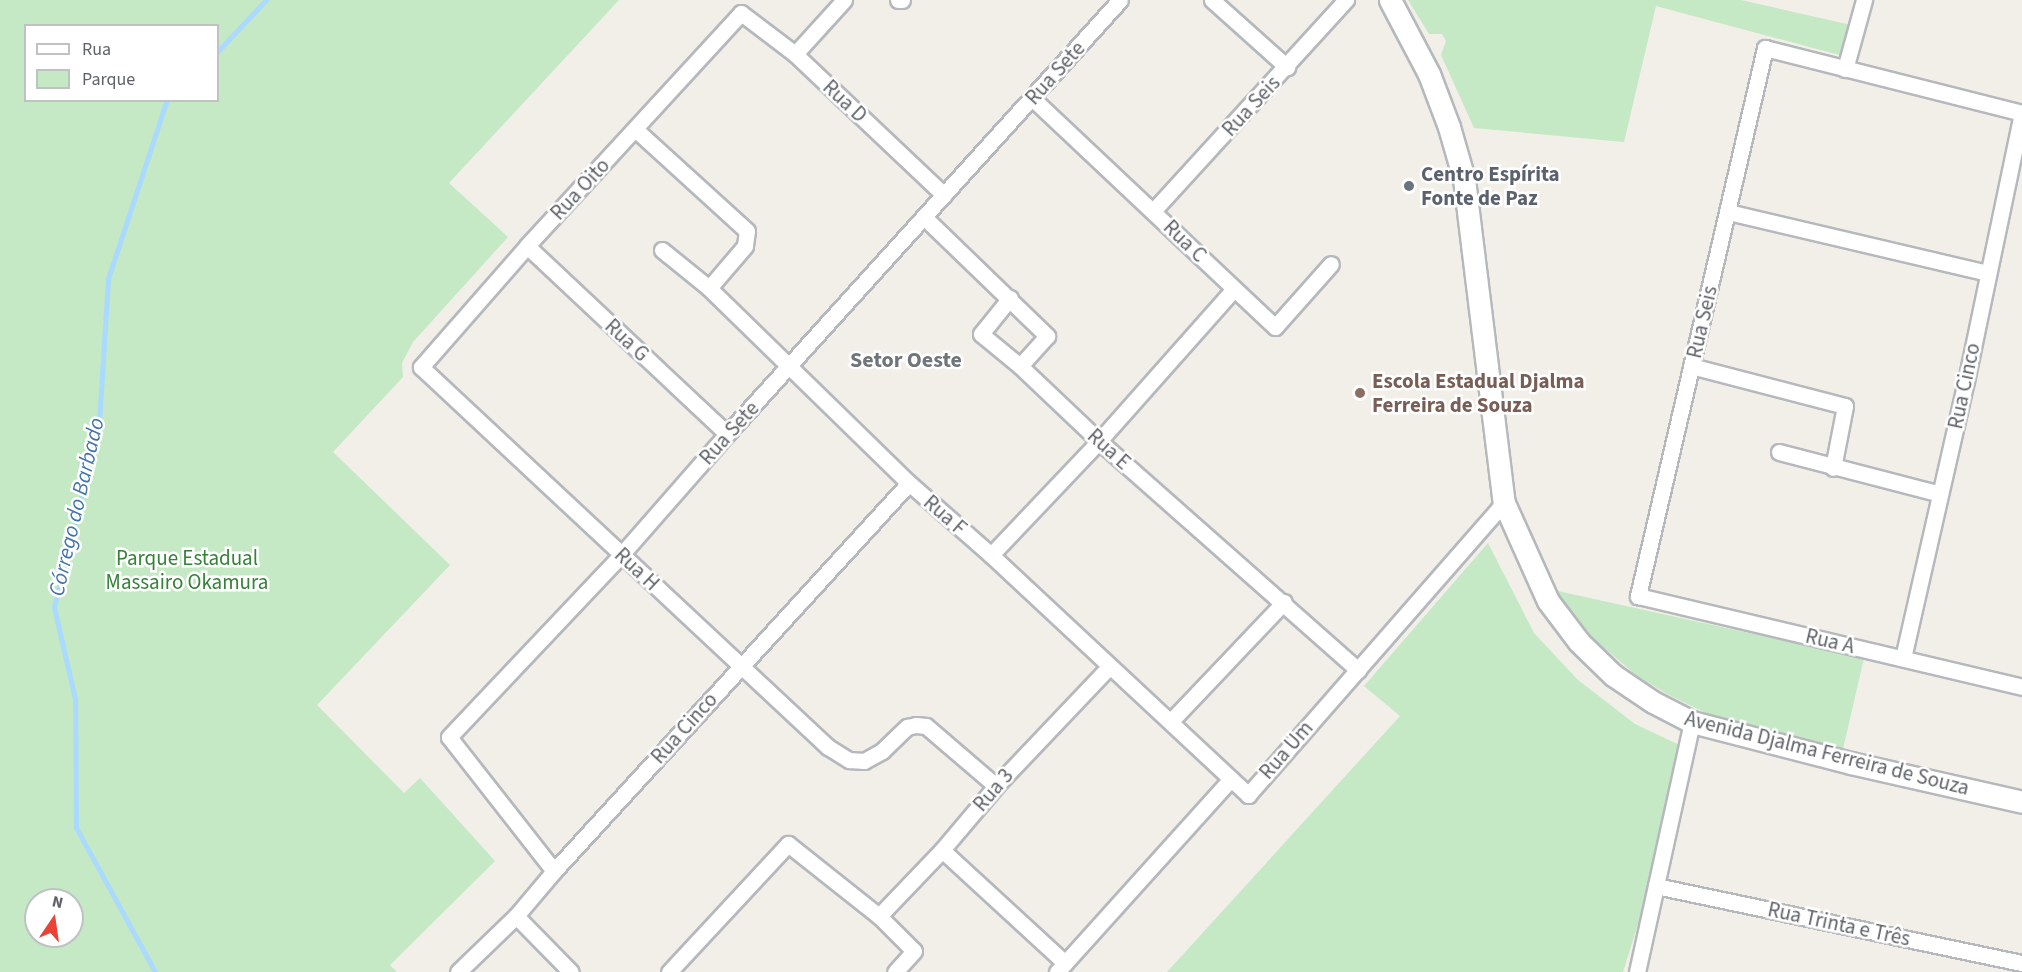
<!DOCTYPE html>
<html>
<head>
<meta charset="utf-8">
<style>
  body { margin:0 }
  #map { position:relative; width:2022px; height:972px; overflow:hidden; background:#f1efe8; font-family:"Source Sans 3",sans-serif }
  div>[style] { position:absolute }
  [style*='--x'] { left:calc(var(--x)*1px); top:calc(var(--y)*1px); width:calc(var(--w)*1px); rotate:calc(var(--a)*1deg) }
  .green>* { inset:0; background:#c5e8c5 }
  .stream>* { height:4.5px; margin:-2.25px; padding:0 2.25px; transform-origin:2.25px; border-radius:2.25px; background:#aadaff }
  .roads { filter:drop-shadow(2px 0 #b5b8bc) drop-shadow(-2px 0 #b5b8bc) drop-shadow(0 2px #b5b8bc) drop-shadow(0 -2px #b5b8bc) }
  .minor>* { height:15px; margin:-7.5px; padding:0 7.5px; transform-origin:7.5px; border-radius:7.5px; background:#fff }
  .secondary>* { height:21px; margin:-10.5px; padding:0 10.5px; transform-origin:10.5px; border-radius:10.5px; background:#fff }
  .dots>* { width:16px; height:16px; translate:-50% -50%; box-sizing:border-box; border:3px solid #fff; border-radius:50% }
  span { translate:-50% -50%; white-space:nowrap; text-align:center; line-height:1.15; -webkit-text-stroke:5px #fff; paint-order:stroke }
  .street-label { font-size:21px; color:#5f6368 }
  .worship-label { font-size:21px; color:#5b616d; font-weight:700 }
  .left { translate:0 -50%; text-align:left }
  .education-label { font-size:21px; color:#785e54; font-weight:700 }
  .park-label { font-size:21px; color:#348238 }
  .neighbourhood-label { font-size:22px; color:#70757a; font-weight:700 }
  .water-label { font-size:22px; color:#4174aa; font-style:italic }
  .legend { position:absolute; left:24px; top:24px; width:195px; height:78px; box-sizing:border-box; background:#fff; border:2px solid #bfc1c3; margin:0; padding:8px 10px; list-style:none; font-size:18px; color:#5f6368 }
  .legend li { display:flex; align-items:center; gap:12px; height:30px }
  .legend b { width:30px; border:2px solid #bfc1c3 }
  .north { position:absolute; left:24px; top:888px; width:60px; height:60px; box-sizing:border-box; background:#fff; border:2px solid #bfc1c3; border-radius:50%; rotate:13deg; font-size:16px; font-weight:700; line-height:24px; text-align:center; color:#5f6368 }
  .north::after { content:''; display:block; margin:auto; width:21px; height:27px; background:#ea4335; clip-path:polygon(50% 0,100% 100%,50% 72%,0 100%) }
</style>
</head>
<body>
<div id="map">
  <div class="green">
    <i style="clip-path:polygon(evenodd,0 0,619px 0,449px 183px,508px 237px,413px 342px,402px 363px,403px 377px,333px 452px,450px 565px,317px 705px,404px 793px,420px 778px,495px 861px,390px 965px,397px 972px,0 972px,0 0,26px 26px,218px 26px,218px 100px,26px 100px,26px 26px,0 0,36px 900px,72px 900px,72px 936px,36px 936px,36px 900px)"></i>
    <i style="clip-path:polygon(1408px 0,1741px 0,1851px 25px,1843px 56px,1656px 6px,1624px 142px,1474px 128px,1441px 55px,1446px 41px,1442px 34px,1429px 34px)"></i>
    <i style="clip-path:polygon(1488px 543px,1534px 633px,1578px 680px,1635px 724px,1692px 751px,1623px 972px,1167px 972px,1400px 716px,1364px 686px)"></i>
    <i style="clip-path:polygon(1553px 590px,1864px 658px,1843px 749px,1706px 713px,1667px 694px,1636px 675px,1596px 641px)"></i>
  </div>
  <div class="stream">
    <i style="--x:218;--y:51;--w:70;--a:-46.7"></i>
    <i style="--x:155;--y:972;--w:164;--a:-118.7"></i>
    <i style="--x:76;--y:828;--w:129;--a:-90.4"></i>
    <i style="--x:75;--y:699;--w:94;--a:-102.9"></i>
    <i style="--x:54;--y:607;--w:189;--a:-76.3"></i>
    <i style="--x:99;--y:423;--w:144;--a:-86.4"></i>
    <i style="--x:108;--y:279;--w:188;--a:-71.8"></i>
  </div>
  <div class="roads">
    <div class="minor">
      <i style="--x:898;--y:0;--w:4;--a:0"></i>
      <i style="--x:1212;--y:0;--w:101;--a:41.8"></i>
      <i style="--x:795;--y:54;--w:73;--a:-47.8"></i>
      <i style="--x:1845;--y:69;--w:72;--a:-74.6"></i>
      <i style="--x:1032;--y:98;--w:334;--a:43.3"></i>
      <i style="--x:1275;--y:327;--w:84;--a:-48.4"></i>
      <i style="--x:2022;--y:113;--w:265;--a:-165.8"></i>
      <i style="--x:1765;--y:48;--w:563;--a:103.05"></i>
      <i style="--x:1638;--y:596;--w:395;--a:13.3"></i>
      <i style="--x:635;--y:129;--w:151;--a:42.3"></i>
      <i style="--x:747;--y:231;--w:15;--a:98"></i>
      <i style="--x:745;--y:246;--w:55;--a:130.6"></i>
      <i style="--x:944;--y:195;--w:205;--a:-136.6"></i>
      <i style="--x:795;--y:54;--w:68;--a:-142.8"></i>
      <i style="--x:741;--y:13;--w:316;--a:132.6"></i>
      <i style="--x:527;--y:246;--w:161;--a:131.2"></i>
      <i style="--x:421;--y:367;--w:557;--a:43.04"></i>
      <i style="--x:828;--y:747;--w:25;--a:32"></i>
      <i style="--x:849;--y:760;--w:15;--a:4"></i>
      <i style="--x:864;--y:761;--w:21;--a:-29"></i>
      <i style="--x:882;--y:751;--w:35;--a:-44"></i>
      <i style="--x:907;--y:727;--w:9;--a:-13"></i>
      <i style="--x:916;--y:725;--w:10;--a:6"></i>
      <i style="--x:926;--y:726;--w:92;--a:40.6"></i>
      <i style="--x:1154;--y:210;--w:285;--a:-47.6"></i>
      <i style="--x:1728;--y:212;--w:267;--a:13.2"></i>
      <i style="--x:925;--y:218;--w:170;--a:44"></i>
      <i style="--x:1047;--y:336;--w:40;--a:132"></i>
      <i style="--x:1020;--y:366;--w:109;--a:43.5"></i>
      <i style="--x:1099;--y:441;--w:346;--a:41.5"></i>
      <i style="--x:527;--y:246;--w:274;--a:43.2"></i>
      <i style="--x:662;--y:250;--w:60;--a:39"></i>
      <i style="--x:709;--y:288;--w:279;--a:44.3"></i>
      <i style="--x:909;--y:483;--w:109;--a:41.3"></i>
      <i style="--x:991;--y:555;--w:352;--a:43"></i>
      <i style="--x:1248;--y:795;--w:388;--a:-48.8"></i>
      <i style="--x:1010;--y:298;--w:46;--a:128.9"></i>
      <i style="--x:981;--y:334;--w:50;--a:39.4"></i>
      <i style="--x:1691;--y:366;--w:159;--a:14.6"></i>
      <i style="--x:1845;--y:406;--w:63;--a:101"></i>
      <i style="--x:1779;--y:452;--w:166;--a:14.6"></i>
      <i style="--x:991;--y:555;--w:157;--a:-46.5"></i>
      <i style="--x:1099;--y:441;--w:203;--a:-48.4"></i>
      <i style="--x:1903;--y:658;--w:284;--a:-77.2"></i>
      <i style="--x:1966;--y:381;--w:274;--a:-78.2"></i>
      <i style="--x:1171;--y:721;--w:164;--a:-46.5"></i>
      <i style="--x:942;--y:850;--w:167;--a:42.6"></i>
      <i style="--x:554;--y:871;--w:170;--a:-128.1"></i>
      <i style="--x:449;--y:737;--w:250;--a:-46.6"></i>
      <i style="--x:621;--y:555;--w:161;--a:-48.8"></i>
      <i style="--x:727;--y:434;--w:585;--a:-47.84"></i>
      <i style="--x:1656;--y:886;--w:374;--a:11.9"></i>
      <i style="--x:516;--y:916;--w:78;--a:45.5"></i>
      <i style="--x:879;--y:916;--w:91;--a:-46.3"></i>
      <i style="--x:942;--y:850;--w:84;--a:-49.8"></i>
      <i style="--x:996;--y:786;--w:164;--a:-46.5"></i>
      <i style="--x:458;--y:972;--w:81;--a:-44"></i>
      <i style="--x:516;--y:916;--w:59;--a:-49.8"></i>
      <i style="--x:554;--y:871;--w:526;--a:-47.54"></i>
      <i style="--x:669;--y:972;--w:175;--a:-47.1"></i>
      <i style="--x:788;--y:844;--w:116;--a:38.4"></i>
      <i style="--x:879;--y:916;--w:49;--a:45"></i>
      <i style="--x:914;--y:951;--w:28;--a:132"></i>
      <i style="--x:1057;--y:972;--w:260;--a:-48"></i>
      <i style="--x:1637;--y:972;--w:256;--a:-77.6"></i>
    </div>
    <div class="secondary">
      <i style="--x:1390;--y:0;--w:84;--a:62.2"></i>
      <i style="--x:1429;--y:74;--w:57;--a:69.3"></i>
      <i style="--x:1449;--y:127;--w:54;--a:73.9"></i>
      <i style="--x:1464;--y:179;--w:326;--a:83"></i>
      <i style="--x:1504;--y:503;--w:107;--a:65.8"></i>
      <i style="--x:1548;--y:601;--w:51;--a:52.9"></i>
      <i style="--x:1579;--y:642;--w:47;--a:44.1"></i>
      <i style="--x:1613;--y:675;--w:48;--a:34"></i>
      <i style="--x:1653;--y:702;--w:44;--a:27.1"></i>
      <i style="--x:1692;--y:722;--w:164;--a:14.5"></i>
      <i style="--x:1851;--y:763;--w:175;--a:12.8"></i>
    </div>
  </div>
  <div class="dots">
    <i style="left:1409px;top:186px;background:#6b7280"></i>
    <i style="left:1360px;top:393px;background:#8d6e63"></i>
  </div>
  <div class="street-label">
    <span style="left:1055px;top:73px;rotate:-48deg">Rua Sete</span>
    <span style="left:845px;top:101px;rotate:43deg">Rua D</span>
    <span style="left:1251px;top:106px;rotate:-47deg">Rua Seis</span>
    <span style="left:580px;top:189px;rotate:-47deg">Rua Oito</span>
    <span style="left:1185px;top:241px;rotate:44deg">Rua C</span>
    <span style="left:1702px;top:322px;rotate:-77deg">Rua Seis</span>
    <span style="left:627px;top:340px;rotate:43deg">Rua G</span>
    <span style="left:1964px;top:386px;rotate:-78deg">Rua Cinco</span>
    <span style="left:729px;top:433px;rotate:-48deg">Rua Sete</span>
    <span style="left:1109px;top:449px;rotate:42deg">Rua E</span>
    <span style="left:945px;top:515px;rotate:41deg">Rua F</span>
    <span style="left:637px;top:569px;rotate:43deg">Rua H</span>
    <span style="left:1830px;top:641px;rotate:13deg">Rua A</span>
    <span style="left:684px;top:728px;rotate:-48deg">Rua Cinco</span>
    <span style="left:1286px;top:750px;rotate:-49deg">Rua Um</span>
    <span style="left:1827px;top:753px;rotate:14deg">Avenida Djalma Ferreira de Souza</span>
    <span style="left:993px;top:790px;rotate:-49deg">Rua 3</span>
    <span style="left:1839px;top:924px;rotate:12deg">Rua Trinta e Três</span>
  </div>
  <div class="worship-label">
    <span class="left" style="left:1421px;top:186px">Centro Espírita<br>Fonte de Paz</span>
  </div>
  <div class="education-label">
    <span class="left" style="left:1372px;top:393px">Escola Estadual Djalma<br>Ferreira de Souza</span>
  </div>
  <div class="park-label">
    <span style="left:187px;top:570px">Parque Estadual<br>Massairo Okamura</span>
  </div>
  <div class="neighbourhood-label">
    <span style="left:906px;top:361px">Setor Oeste</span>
  </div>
  <div class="water-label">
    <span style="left:77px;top:507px;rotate:-77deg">Córrego do Barbado</span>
  </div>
  <ul class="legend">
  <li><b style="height:8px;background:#fff"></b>Rua</li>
  <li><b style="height:16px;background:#c5e8c5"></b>Parque</li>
  </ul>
  <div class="north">N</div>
</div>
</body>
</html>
